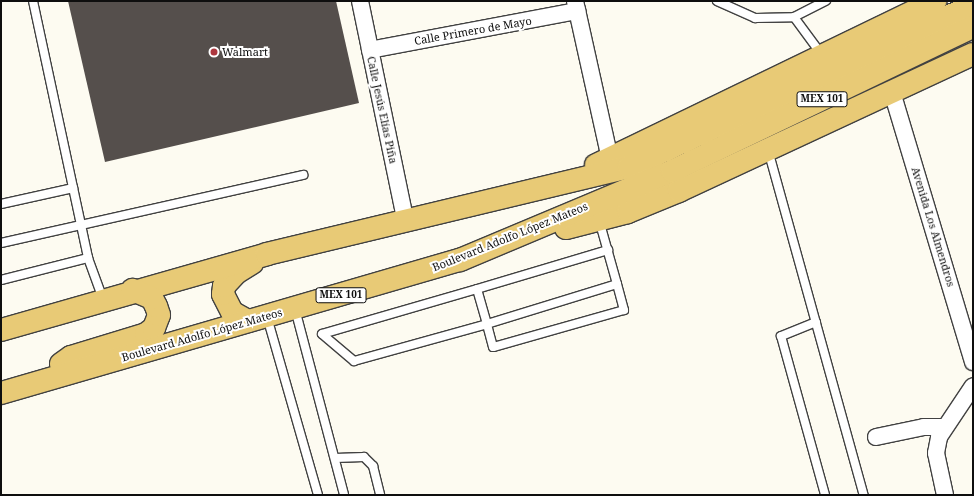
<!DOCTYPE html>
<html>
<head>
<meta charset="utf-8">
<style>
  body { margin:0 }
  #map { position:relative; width:974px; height:496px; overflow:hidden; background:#fdfbf1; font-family:"Noto Serif",serif }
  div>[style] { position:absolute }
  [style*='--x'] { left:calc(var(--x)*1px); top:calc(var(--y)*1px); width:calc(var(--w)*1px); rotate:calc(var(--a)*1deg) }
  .building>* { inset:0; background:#554f4c }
  .roads { filter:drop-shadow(1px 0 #414141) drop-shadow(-1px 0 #414141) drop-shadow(0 1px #414141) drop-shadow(0 -1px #414141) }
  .lane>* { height:8px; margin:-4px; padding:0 4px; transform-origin:4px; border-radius:4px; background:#fff }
  .street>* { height:16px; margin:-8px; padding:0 8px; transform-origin:8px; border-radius:8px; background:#fff }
  .primary>* { height:22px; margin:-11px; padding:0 11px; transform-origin:11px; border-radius:11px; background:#e8ca76 }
  .dots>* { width:11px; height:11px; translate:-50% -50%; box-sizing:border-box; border:2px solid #fff; border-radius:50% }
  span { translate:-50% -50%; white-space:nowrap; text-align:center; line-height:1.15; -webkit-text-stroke:4px #fff; paint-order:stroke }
  .shield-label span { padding:1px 3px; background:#fff; border:1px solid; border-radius:3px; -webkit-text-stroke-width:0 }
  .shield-label { font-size:10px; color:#0e0e0e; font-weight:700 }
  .street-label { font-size:11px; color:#0e0e0e }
  .poi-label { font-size:11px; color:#0e0e0e }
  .left { translate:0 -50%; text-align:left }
  .frame { position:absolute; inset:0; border:2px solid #0e0e0e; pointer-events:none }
</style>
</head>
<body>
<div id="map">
  <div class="building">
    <i style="clip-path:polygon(68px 1px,336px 1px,359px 103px,105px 162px)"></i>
  </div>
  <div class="roads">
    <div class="lane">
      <i style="--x:33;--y:1;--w:263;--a:77.9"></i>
      <i style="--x:88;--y:258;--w:44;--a:69.9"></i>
      <i style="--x:717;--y:1;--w:42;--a:24.1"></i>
      <i style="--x:755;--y:18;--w:39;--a:-1"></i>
      <i style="--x:794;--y:17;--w:36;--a:-27"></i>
      <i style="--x:794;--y:17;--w:47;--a:53.6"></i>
      <i style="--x:768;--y:150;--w:358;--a:74.5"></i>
      <i style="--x:1;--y:204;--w:74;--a:-12.5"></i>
      <i style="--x:599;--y:220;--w:66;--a:74.3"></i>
      <i style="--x:617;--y:284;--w:27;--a:75"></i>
      <i style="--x:624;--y:310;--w:136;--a:164.2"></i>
      <i style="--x:493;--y:347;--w:24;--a:-105"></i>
      <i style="--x:487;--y:324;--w:36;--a:-106"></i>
      <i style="--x:477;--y:289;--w:161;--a:163.8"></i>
      <i style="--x:322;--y:334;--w:42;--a:40.2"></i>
      <i style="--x:354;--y:361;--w:138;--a:-15.5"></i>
      <i style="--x:487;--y:324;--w:136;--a:-17.1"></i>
      <i style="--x:1;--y:243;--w:310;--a:-12.7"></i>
      <i style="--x:1;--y:280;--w:90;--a:-14.2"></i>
      <i style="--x:477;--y:289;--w:137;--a:-16.6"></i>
      <i style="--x:295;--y:309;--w:192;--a:75.2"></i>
      <i style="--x:267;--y:317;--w:185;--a:74"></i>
      <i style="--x:816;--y:322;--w:38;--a:158"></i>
      <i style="--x:781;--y:336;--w:165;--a:74.5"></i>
      <i style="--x:335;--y:458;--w:29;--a:-2"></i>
      <i style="--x:364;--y:457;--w:13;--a:45"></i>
      <i style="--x:373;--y:466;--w:30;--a:76"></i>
    </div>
    <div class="street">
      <i style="--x:360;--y:1;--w:223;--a:78.3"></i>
      <i style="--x:575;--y:1;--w:162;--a:77.5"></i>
      <i style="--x:370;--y:50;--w:211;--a:-10.7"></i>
      <i style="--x:892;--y:92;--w:282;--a:73.3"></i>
      <i style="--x:876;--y:437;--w:49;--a:-11.8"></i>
      <i style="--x:924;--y:427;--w:19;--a:0"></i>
      <i style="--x:945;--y:495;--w:43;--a:-102.1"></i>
      <i style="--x:936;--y:453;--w:16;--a:-79"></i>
      <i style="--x:939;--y:437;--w:61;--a:-56.3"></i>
    </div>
    <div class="primary">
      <i style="--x:596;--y:165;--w:377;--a:-25.8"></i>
      <i style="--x:566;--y:228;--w:64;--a:-14.5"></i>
      <i style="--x:628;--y:212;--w:55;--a:-22.4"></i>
      <i style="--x:679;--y:191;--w:324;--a:-25"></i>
      <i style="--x:248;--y:321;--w:18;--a:-151"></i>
      <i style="--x:232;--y:312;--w:20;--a:-117"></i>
      <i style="--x:223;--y:294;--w:8;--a:-83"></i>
      <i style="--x:224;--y:286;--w:18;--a:-47"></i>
      <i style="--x:236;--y:273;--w:19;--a:-32"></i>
      <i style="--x:1;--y:330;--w:277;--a:-15.9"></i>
      <i style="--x:267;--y:254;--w:372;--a:-13.5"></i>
      <i style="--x:629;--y:167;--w:380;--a:-25.2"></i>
      <i style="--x:61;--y:364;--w:12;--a:-35"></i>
      <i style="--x:71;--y:357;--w:78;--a:-17"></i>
      <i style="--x:146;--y:334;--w:10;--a:-37"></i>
      <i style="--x:154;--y:328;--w:14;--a:-69"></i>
      <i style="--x:159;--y:315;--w:9;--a:-108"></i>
      <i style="--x:156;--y:306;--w:9;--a:-117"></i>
      <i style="--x:152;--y:298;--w:21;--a:-157"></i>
      <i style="--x:1;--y:393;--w:478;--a:-16.2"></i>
      <i style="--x:460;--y:260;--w:230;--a:-22.8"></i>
      <i style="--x:672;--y:171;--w:334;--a:-25.6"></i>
    </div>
  </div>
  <div class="dots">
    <i style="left:214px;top:52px;background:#ad373e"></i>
  </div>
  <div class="shield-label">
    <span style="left:822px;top:99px">MEX 101</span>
    <span style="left:341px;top:295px">MEX 101</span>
  </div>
  <div class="street-label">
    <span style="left:473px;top:31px;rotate:-10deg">Calle Primero de Mayo</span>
    <span style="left:382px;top:110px;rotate:78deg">Calle Jesús Elías Piña</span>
    <span style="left:933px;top:227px;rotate:73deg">Avenida Los Almendros</span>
    <span style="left:510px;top:237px;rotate:-22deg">Boulevard Adolfo López Mateos</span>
    <span style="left:202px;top:335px;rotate:-16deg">Boulevard Adolfo López Mateos</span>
  </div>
  <div class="poi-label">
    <span class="left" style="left:222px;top:52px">Walmart</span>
  </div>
  <div class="frame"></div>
</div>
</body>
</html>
